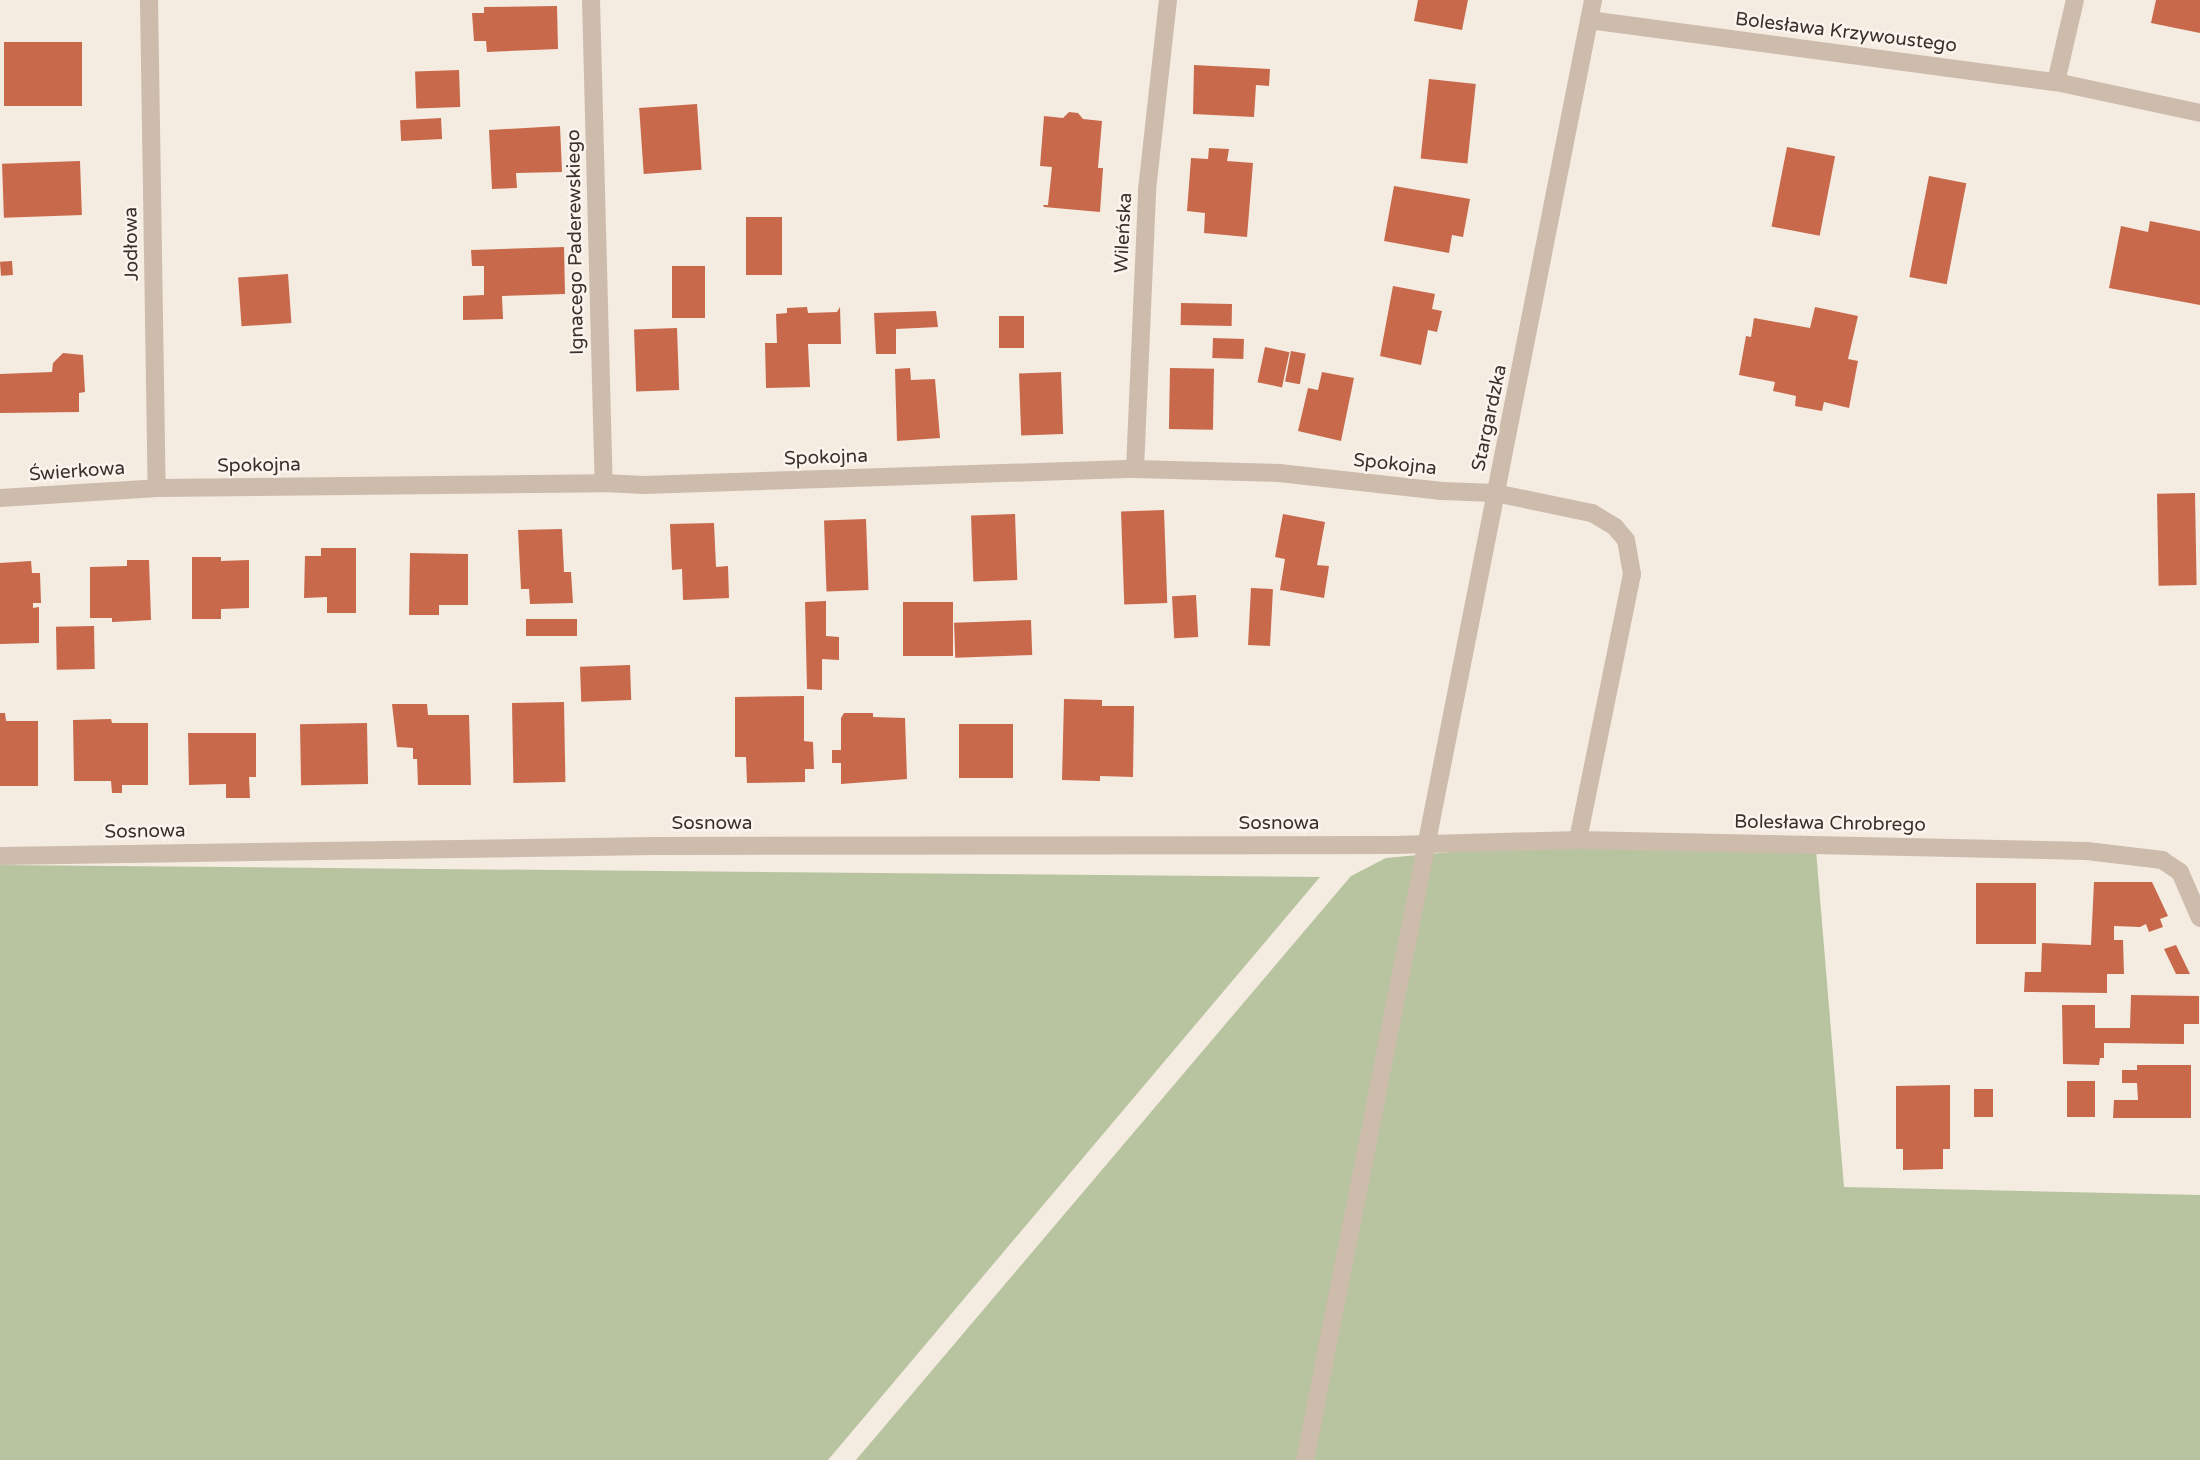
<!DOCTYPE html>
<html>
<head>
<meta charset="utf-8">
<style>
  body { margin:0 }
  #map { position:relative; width:2200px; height:1460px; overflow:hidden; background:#f4ebe1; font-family:"Varela Round",sans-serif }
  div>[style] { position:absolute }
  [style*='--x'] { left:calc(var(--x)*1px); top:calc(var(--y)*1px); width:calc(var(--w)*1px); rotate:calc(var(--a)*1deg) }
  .green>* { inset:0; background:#b8c4a0 }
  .building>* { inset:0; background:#c8694b; transform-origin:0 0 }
  .minor>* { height:18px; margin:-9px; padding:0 9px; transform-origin:9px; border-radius:9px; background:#cdbbac }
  span { translate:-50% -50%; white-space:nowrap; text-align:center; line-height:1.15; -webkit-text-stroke:5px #fbf5ee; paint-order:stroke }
  .street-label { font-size:19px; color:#3b302b }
</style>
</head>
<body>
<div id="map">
  <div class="green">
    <i style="clip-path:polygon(1578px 840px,1816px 850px,1844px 1187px,2200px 1195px,2200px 1460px,856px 1460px,1351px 876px,1386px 858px)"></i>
    <i style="clip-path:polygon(0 865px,1320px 877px,828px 1460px,0 1460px)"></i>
  </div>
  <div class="building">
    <i style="clip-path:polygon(1418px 0,1468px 0,1462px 30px,1414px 21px)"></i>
    <i style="clip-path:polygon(2156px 0,2200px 0,2200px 33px,2151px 23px)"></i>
    <i style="clip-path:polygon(557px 6px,558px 49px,487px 52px,486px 41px,474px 41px,472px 13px,484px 13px,484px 7px)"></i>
    <i style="left:82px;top:42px;width:64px;height:78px;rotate:90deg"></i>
    <i style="clip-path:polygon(1194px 65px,1270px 69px,1269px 86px,1256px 85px,1254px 117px,1193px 114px)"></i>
    <i style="left:459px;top:70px;width:37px;height:44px;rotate:88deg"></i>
    <i style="left:1429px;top:79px;width:47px;height:80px;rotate:6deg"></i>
    <i style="left:697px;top:104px;width:66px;height:58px;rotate:86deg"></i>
    <i style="clip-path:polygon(1069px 112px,1078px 113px,1083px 119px,1102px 121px,1098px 168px,1103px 168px,1100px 212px,1044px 207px,1043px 205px,1048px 205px,1052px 167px,1040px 166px,1044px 116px,1063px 118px)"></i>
    <i style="left:441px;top:118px;width:21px;height:41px;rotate:87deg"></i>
    <i style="clip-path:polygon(560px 126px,562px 172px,516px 173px,517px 188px,492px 189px,489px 130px)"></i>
    <i style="left:1787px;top:147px;width:49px;height:81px;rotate:11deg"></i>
    <i style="clip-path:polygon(1209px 148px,1229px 149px,1227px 161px,1253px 163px,1247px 237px,1204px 233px,1205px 213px,1187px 211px,1191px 158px,1208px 159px)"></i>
    <i style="left:80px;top:161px;width:54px;height:78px;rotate:88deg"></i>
    <i style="left:1929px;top:176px;width:38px;height:103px;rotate:11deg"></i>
    <i style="clip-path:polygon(1394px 186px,1470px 199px,1463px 237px,1452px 235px,1449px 253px,1384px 241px)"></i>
    <i style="left:746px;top:217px;width:36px;height:58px"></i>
    <i style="clip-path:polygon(2150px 221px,2200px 231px,2200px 305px,2109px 288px,2121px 226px,2148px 232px)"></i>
    <i style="clip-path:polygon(564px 247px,565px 294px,502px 296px,503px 319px,463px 320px,463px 296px,484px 295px,484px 266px,472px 266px,471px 250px)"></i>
    <i style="left:12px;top:261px;width:14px;height:12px;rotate:86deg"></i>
    <i style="left:672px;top:266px;width:33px;height:52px"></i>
    <i style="left:288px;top:274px;width:49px;height:50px;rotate:86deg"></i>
    <i style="clip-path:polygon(1393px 286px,1435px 294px,1432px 309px,1442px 311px,1437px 332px,1428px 330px,1421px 365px,1380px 356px)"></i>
    <i style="left:1181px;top:303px;width:51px;height:22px;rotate:1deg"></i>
    <i style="clip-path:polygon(807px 307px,808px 313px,837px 312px,840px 307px,841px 344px,808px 344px,810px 387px,766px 388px,765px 343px,777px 343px,776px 314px,787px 313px,787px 308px)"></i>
    <i style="clip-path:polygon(1815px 307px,1858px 316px,1848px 359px,1858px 361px,1849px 408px,1824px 402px,1822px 411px,1795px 406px,1796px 396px,1773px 391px,1775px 382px,1739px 375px,1746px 336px,1751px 337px,1754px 318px,1810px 328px)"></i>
    <i style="clip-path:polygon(936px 311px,938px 327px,896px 329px,896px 354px,876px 354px,874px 313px)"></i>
    <i style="left:999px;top:316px;width:25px;height:32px"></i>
    <i style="left:677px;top:328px;width:62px;height:43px;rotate:88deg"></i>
    <i style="left:1213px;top:338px;width:31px;height:20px;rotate:2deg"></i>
    <i style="left:1265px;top:347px;width:25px;height:36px;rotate:12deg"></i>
    <i style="left:1291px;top:351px;width:15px;height:31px;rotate:11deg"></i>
    <i style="clip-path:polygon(63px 353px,83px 355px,85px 392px,79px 393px,79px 412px,0 413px,0 374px,52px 372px,53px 363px)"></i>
    <i style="clip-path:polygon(910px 368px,911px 380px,935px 379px,940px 438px,897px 441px,895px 369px)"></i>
    <i style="left:1170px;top:368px;width:44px;height:61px;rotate:1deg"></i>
    <i style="left:1061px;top:372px;width:62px;height:42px;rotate:88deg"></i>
    <i style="clip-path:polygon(1322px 372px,1354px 378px,1341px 441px,1298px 431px,1308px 388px,1318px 390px)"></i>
    <i style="left:2195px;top:493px;width:92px;height:38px;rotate:89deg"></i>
    <i style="left:1164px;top:510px;width:93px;height:43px;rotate:88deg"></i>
    <i style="left:1015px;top:514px;width:66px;height:44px;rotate:88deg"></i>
    <i style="clip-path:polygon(1283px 514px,1325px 522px,1317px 565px,1329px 566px,1324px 598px,1280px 590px,1285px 559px,1275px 557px)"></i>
    <i style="left:866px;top:519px;width:71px;height:42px;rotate:88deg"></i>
    <i style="clip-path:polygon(714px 523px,716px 567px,728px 566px,729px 598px,683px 600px,682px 569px,672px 570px,670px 524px)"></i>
    <i style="clip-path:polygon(562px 529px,564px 572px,571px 572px,573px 603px,530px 604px,529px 589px,521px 589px,518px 530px)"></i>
    <i style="clip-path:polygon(321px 548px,356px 548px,356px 613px,327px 613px,327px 597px,304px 598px,305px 556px,321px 556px)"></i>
    <i style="clip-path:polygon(410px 553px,468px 554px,468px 605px,439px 605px,439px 615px,409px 615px)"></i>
    <i style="clip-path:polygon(192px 557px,221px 557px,221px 561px,249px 560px,249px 608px,221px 609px,221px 619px,192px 619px)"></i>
    <i style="clip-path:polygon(127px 560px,149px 560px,151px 620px,112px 622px,112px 618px,90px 618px,90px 567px,127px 566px)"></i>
    <i style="clip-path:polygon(31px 561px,32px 573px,40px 573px,41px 603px,33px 603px,33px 608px,39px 607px,39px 643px,0 644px,0 563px)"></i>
    <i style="left:1251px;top:588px;width:22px;height:57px;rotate:3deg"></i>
    <i style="left:1196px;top:595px;width:42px;height:24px;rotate:87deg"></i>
    <i style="clip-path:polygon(826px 601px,826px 636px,839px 637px,839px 660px,822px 659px,822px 690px,807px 689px,805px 602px)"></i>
    <i style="left:953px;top:602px;width:54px;height:50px;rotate:90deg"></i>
    <i style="left:577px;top:619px;width:17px;height:51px;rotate:90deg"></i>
    <i style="left:1031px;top:620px;width:35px;height:77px;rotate:88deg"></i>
    <i style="left:94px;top:626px;width:43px;height:38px;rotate:89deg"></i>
    <i style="left:630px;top:665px;width:35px;height:50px;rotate:88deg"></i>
    <i style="clip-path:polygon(804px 696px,804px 741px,813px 742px,814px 769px,805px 769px,805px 782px,747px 783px,746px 757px,735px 757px,735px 697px)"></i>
    <i style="clip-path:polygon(1064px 699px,1102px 700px,1102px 706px,1134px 706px,1133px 777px,1100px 776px,1100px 781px,1062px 780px)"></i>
    <i style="left:564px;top:702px;width:80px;height:52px;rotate:89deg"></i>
    <i style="clip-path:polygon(392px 704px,427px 704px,428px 715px,469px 715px,471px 785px,418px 785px,417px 759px,413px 759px,413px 748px,397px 747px)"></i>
    <i style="clip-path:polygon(0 713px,5px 713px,6px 721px,38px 721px,38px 786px,0 786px)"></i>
    <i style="clip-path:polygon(844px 713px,873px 713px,873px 717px,905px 718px,907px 779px,841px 784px,841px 763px,832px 763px,832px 750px,841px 750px,841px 718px)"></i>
    <i style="clip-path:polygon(111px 719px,112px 723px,148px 723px,148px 785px,122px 785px,122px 793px,112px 793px,111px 781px,74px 781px,73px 720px)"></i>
    <i style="left:367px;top:723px;width:61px;height:67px;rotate:89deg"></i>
    <i style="left:1013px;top:724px;width:54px;height:54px;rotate:90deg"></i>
    <i style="clip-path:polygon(188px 733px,256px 733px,256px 777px,249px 777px,250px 798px,226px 798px,226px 784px,189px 785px)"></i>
    <i style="clip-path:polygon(2094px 882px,2152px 882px,2168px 916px,2160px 919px,2163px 927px,2149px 932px,2146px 924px,2140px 927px,2114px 926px,2114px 940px,2123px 940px,2124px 974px,2107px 974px,2107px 993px,2024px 992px,2025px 972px,2041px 972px,2042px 943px,2091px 945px)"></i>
    <i style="left:1976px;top:883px;width:60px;height:61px"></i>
    <i style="clip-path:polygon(2176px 945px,2190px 974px,2176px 974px,2164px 949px)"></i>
    <i style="clip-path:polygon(2131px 995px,2199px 996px,2199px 1024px,2184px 1024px,2184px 1044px,2104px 1043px,2104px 1058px,2100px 1058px,2099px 1065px,2063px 1064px,2062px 1005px,2095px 1005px,2095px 1028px,2130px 1028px)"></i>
    <i style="clip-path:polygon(2137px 1065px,2191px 1065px,2191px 1118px,2113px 1118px,2114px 1100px,2138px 1100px,2137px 1083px,2122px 1083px,2122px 1070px,2137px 1070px)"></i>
    <i style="left:2067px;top:1081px;width:28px;height:36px"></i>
    <i style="clip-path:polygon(1950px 1085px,1950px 1149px,1943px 1149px,1943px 1169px,1903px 1170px,1903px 1149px,1896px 1149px,1896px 1086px)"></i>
    <i style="left:1974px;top:1089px;width:19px;height:28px"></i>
  </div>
  <div class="minor">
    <i style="--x:149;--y:0;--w:488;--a:89.1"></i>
    <i style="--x:591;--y:0;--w:483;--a:88.5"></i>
    <i style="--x:1589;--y:20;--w:471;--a:7.6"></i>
    <i style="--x:2056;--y:82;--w:147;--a:12.1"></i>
    <i style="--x:2056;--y:82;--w:84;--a:-77"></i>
    <i style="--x:1135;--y:469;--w:279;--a:-87.5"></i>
    <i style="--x:1147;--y:190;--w:191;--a:-83.7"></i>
    <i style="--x:0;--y:498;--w:157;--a:-3.6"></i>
    <i style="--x:157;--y:488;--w:447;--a:-0.6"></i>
    <i style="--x:604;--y:483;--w:40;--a:2.9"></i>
    <i style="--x:644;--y:485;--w:491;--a:-1.9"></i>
    <i style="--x:1135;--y:469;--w:144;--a:1.6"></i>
    <i style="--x:1279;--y:473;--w:164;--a:6.3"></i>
    <i style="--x:1442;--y:491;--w:53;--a:2.2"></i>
    <i style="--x:1495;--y:493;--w:99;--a:11.7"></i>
    <i style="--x:1592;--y:513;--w:27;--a:31"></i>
    <i style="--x:1615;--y:527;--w:17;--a:50"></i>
    <i style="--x:1626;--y:540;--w:35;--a:80"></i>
    <i style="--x:1632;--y:574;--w:271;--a:101.5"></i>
    <i style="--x:0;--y:856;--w:654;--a:-0.88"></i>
    <i style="--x:654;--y:846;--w:741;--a:-0.08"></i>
    <i style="--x:1395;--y:845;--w:183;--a:-1.6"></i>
    <i style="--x:1578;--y:840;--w:509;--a:1.24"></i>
    <i style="--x:2087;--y:851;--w:76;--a:6.8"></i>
    <i style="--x:2162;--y:860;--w:22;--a:34"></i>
    <i style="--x:2180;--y:872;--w:50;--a:66.5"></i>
    <i style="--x:1305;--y:1460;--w:1488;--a:-78.84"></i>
  </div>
  <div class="street-label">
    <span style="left:1846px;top:33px;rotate:7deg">Bolesława Krzywoustego</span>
    <span style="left:1124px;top:233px;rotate:-87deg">Wileńska</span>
    <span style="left:576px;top:242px;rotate:-91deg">Ignacego Paderewskiego</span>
    <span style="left:132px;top:244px;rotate:-91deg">Jodłowa</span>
    <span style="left:1490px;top:418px;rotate:-78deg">Stargardzka</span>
    <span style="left:826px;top:458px;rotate:-2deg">Spokojna</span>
    <span style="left:1395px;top:465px;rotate:6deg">Spokojna</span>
    <span style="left:259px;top:466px;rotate:-1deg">Spokojna</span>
    <span style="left:77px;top:472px;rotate:-4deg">Świerkowa</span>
    <span style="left:712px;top:824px">Sosnowa</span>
    <span style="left:1279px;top:824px">Sosnowa</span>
    <span style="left:1830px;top:824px;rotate:1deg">Bolesława Chrobrego</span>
    <span style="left:145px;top:832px;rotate:-1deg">Sosnowa</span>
  </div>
</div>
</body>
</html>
